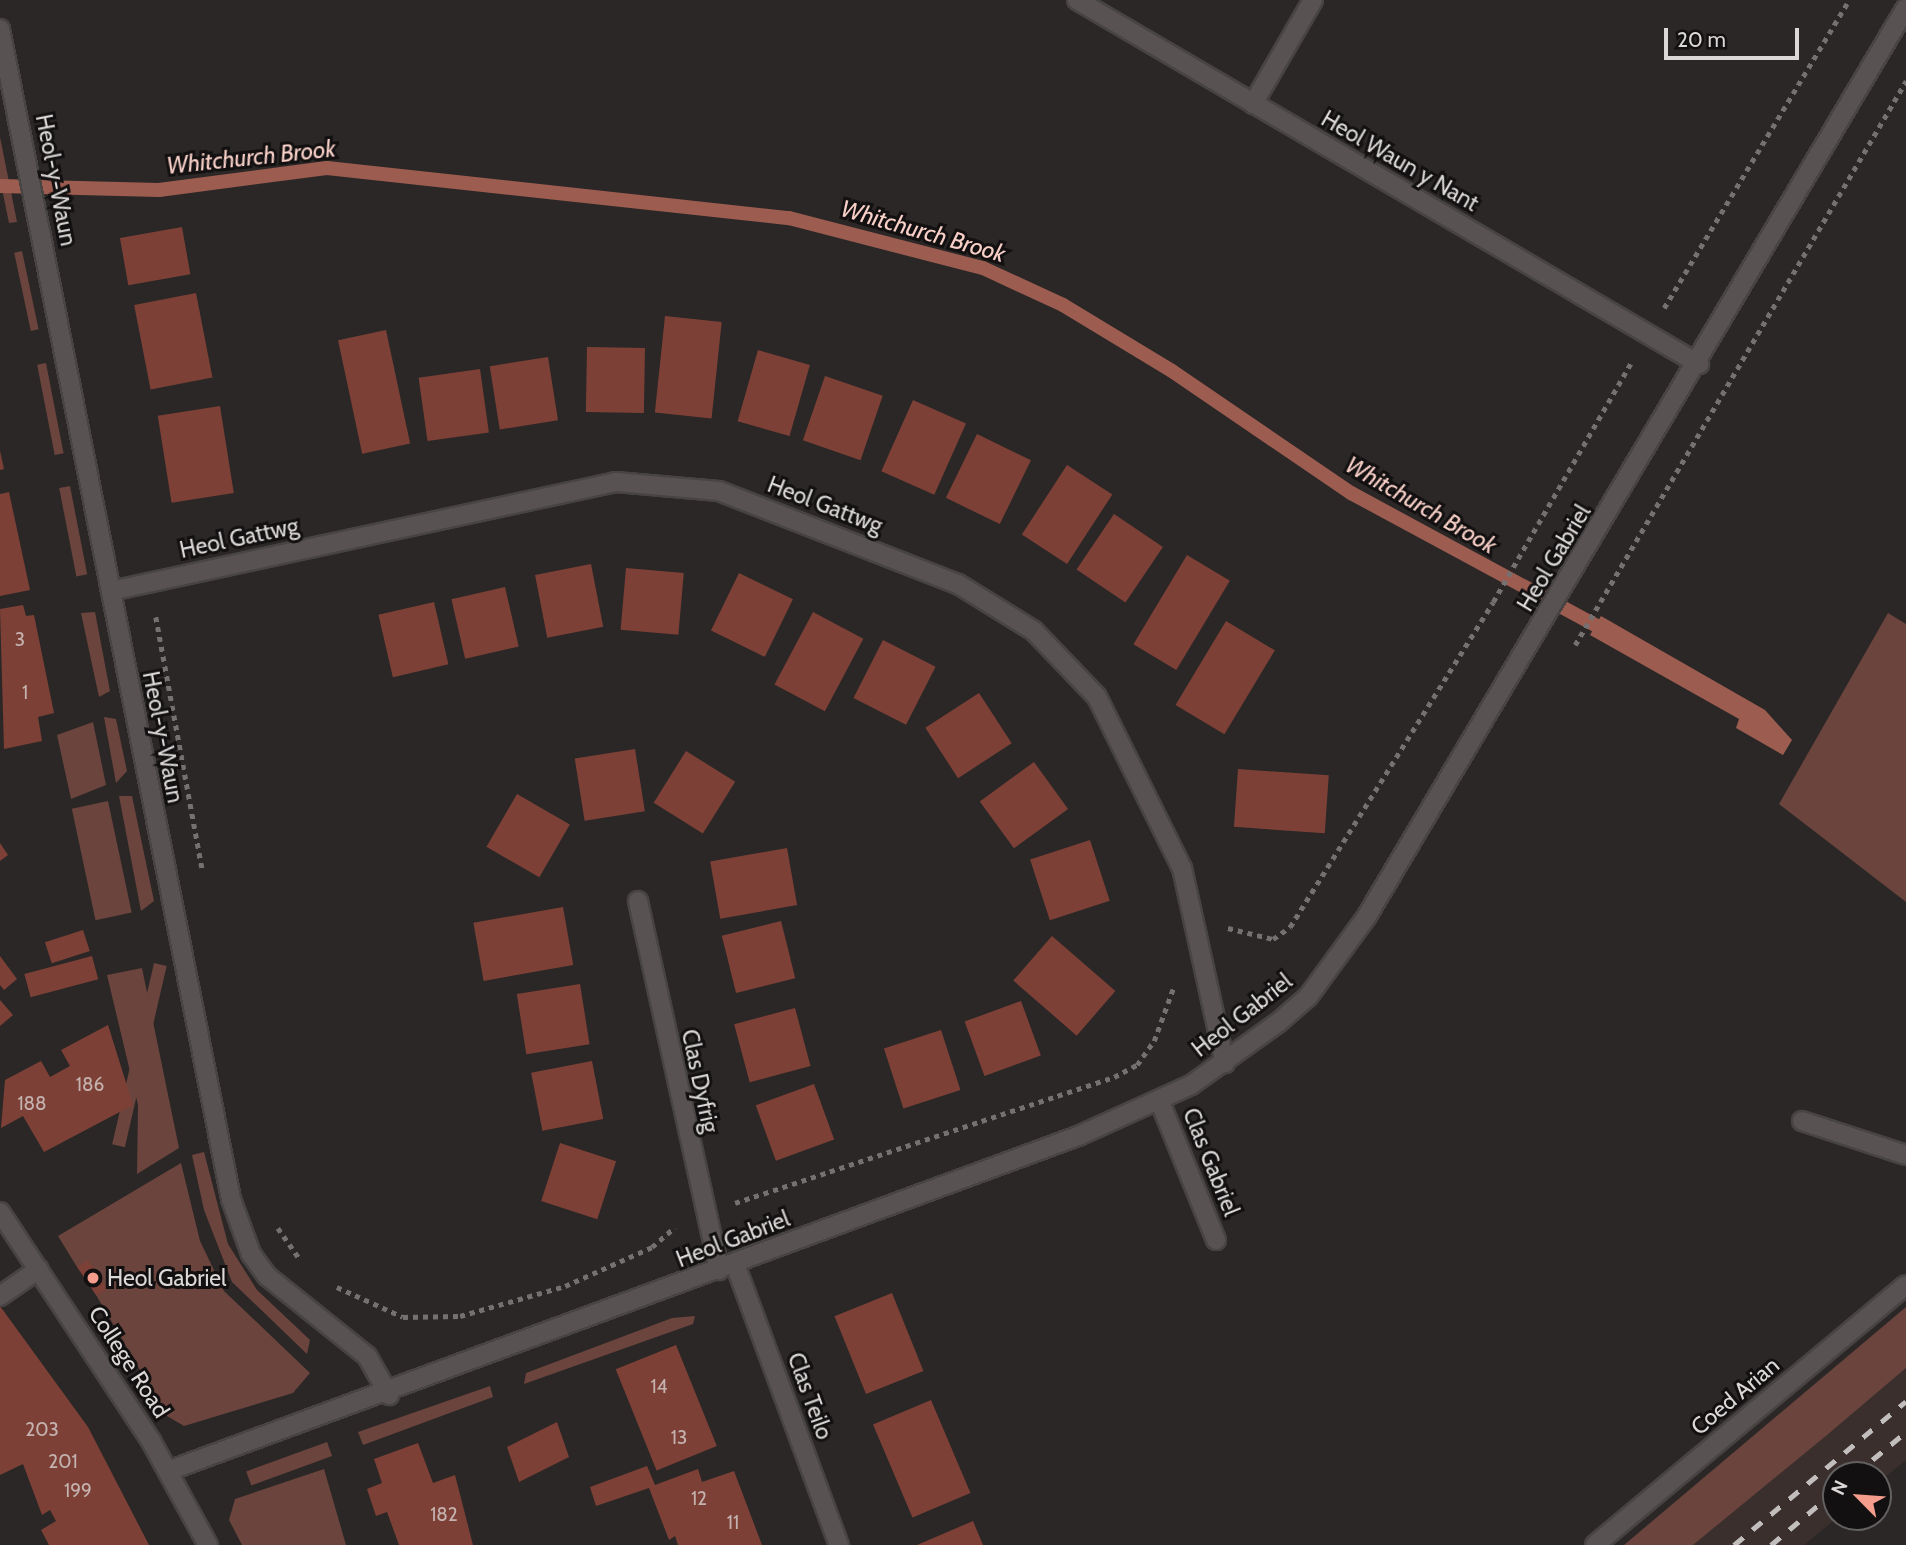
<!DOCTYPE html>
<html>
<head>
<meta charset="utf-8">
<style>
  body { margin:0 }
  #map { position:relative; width:1906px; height:1545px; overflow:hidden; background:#2b2726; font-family:Cabin,sans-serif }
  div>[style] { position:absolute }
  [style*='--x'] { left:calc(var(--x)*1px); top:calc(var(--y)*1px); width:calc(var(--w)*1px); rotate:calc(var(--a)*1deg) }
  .built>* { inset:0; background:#3a2f2d }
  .green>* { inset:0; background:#6a443d; transform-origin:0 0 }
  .water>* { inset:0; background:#9c5c50 }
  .stream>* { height:14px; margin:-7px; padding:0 7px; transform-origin:7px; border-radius:7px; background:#9c5c50 }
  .building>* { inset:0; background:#7d4036; transform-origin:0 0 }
  .path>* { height:4.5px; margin-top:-2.25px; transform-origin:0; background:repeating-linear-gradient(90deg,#757170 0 5px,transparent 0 10px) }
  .roads { filter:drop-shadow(2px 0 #474443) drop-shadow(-2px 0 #474443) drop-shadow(0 2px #474443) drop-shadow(0 -2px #474443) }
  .minor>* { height:18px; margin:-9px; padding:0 9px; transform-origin:9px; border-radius:9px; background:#585352 }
  .rail>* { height:5px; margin-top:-2.5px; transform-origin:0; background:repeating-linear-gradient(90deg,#c1bebd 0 12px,transparent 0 24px) }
  .dots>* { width:19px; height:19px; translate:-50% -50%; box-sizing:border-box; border:4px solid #121010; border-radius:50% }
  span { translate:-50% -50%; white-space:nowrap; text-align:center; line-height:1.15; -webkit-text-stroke:6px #121010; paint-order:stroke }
  .number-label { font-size:19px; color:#c4b2af }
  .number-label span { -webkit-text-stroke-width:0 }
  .street-label { font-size:23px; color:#dbd8d7 }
  .poi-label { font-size:23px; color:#dbd8d7 }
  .left { translate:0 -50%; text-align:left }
  .water-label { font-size:24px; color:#f8d0c8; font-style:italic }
  .north { position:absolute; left:1822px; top:1461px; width:70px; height:70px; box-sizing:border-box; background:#121010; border:2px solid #626060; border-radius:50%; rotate:295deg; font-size:19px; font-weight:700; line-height:28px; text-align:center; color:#dbd8d7 }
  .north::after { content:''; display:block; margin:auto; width:24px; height:32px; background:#f49d8d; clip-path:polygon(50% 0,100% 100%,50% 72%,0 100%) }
  .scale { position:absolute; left:1664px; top:28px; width:135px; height:32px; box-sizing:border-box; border:4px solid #dbd8d7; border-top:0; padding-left:9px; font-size:21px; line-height:24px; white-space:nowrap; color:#dbd8d7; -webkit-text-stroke:5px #121010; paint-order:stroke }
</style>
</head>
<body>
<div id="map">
  <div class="built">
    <i style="clip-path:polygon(1906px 1368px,1906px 1460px,1878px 1483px,1878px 1475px,1836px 1475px,1838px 1517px,1804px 1545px,1693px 1545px)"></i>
  </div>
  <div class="green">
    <i style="clip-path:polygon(0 137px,17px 222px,9px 223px,0 179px)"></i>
    <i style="left:22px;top:251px;width:80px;height:8px;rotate:78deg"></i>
    <i style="left:46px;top:363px;width:92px;height:9px;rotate:79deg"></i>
    <i style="left:70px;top:486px;width:90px;height:11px;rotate:79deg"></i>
    <i style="clip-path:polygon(95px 612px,110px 691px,99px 697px,81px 613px)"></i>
    <i style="clip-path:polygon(1888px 613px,1906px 624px,1906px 902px,1779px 804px)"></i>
    <i style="clip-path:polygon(104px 717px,116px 719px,127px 771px,116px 783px)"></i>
    <i style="clip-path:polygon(93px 722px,106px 785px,71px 799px,57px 735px)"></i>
    <i style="clip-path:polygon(119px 796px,132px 796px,154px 901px,141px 911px)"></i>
    <i style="left:108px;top:801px;width:114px;height:37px;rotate:78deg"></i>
    <i style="left:154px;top:963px;width:13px;height:186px;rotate:13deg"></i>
    <i style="clip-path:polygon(142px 968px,179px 1148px,137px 1174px,138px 1105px,107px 975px)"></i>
    <i style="clip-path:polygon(204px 1152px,228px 1244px,257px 1290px,310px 1340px,307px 1354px,232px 1282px,204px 1210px,192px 1155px)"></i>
    <i style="clip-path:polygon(181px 1163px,200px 1241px,224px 1291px,310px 1373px,293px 1393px,184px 1426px,167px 1416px,96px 1295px,106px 1288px,77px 1267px,58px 1236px)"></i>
    <i style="clip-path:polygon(1906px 1307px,1906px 1368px,1827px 1435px,1693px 1545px,1624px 1545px)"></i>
    <i style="clip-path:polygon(695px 1316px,693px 1324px,524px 1384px,526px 1373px,672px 1318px)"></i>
    <i style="clip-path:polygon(490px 1386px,493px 1397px,363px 1445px,358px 1432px)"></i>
    <i style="left:327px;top:1442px;width:15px;height:86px;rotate:70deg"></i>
    <i style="clip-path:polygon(324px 1469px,346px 1545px,242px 1545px,229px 1520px,235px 1499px)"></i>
  </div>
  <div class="water">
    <i style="clip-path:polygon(1601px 616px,1765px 710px,1792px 740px,1783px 755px,1736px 728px,1739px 719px,1590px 635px)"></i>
  </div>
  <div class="stream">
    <i style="--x:0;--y:186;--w:159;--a:1.4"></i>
    <i style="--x:159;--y:190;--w:169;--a:-7.5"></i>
    <i style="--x:327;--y:168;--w:465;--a:6.2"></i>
    <i style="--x:789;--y:218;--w:200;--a:14.5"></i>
    <i style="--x:983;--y:268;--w:88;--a:24.8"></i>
    <i style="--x:1063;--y:305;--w:127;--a:31.2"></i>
    <i style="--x:1172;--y:371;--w:217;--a:34.3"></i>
    <i style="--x:1351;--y:493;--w:294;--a:28.4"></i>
  </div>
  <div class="building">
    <i style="left:182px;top:227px;width:48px;height:63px;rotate:80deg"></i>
    <i style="left:196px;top:293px;width:86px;height:63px;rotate:79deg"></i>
    <i style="left:665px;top:316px;width:57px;height:97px;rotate:6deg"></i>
    <i style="left:386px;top:330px;width:116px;height:49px;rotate:78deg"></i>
    <i style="left:587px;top:347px;width:58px;height:65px;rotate:1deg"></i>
    <i style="left:758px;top:350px;width:54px;height:74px;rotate:16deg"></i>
    <i style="left:548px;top:357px;width:64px;height:59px;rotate:81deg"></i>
    <i style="left:480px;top:369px;width:64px;height:62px;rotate:82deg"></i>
    <i style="left:825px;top:376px;width:61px;height:68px;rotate:19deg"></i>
    <i style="left:913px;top:400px;width:58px;height:78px;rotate:24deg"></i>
    <i style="left:220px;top:406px;width:88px;height:63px;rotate:81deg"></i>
    <i style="left:977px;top:434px;width:60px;height:71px;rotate:26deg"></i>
    <i style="clip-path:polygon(0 451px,4px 469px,0 470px)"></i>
    <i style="left:1067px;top:465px;width:54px;height:83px;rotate:33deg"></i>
    <i style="clip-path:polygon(9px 492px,30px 590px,0 596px,0 494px)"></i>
    <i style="left:1114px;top:514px;width:59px;height:67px;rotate:34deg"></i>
    <i style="left:1187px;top:555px;width:50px;height:104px;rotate:31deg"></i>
    <i style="left:591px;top:564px;width:64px;height:57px;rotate:79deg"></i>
    <i style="left:626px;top:568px;width:58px;height:62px;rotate:5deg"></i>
    <i style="left:739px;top:573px;width:60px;height:64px;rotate:26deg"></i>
    <i style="left:505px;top:587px;width:61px;height:55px;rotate:77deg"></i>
    <i style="left:434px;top:602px;width:64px;height:57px;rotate:77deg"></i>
    <i style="clip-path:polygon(23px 605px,26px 616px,34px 615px,54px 713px,38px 717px,42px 741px,4px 749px,0 609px)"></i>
    <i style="left:813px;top:612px;width:57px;height:82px;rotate:28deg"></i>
    <i style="left:1226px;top:621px;width:57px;height:98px;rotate:31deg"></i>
    <i style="left:883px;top:640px;width:59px;height:65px;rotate:27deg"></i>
    <i style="left:979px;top:693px;width:60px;height:64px;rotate:57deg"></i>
    <i style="left:635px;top:749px;width:63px;height:61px;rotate:81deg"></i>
    <i style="left:686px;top:751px;width:58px;height:61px;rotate:32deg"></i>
    <i style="left:1034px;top:762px;width:58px;height:67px;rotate:54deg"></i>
    <i style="left:1238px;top:769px;width:91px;height:58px;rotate:4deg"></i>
    <i style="left:517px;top:794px;width:61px;height:61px;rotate:30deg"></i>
    <i style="left:1090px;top:840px;width:64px;height:63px;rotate:72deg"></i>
    <i style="clip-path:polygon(0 843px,8px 855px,0 861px)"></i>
    <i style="left:787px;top:848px;width:58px;height:78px;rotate:80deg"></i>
    <i style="left:563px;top:907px;width:59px;height:91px;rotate:80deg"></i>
    <i style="left:781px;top:921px;width:59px;height:61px;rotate:76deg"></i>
    <i style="left:83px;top:930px;width:22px;height:40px;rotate:72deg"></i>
    <i style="left:1052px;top:936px;width:84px;height:59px;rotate:41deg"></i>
    <i style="clip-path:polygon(0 956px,17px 979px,4px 990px,0 985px)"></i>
    <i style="left:92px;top:956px;width:24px;height:70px;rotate:75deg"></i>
    <i style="left:580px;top:984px;width:61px;height:64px;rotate:81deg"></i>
    <i style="clip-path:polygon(0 1000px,13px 1015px,0 1026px)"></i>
    <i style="left:1021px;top:1001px;width:58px;height:60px;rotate:70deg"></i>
    <i style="left:795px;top:1008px;width:60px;height:63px;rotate:75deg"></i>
    <i style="clip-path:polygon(108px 1025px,133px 1105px,44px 1152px,23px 1116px,1px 1128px,5px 1080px,41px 1061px,50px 1077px,70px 1066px,61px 1050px)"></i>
    <i style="left:941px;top:1030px;width:63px;height:60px;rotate:72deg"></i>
    <i style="left:592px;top:1061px;width:59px;height:62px;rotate:79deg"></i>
    <i style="left:814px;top:1084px;width:59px;height:62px;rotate:70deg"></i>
    <i style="left:560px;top:1143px;width:59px;height:61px;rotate:18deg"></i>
    <i style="left:88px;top:1260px;width:34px;height:13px;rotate:56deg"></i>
    <i style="left:892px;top:1293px;width:84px;height:62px;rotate:68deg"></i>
    <i style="clip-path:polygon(0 1306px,88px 1427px,149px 1545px,49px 1545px,41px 1530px,56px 1521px,50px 1510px,42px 1515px,23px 1464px,0 1475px)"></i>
    <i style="left:676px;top:1345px;width:109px;height:65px;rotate:68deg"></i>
    <i style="left:931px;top:1400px;width:101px;height:63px;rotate:67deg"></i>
    <i style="clip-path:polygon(557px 1422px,569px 1457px,519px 1482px,507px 1447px)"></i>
    <i style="clip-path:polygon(418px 1443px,433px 1483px,455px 1475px,473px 1545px,399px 1545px,387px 1512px,376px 1516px,367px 1489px,382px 1483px,374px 1459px)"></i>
    <i style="clip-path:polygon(647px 1466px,655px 1485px,698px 1469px,702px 1482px,734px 1471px,762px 1545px,678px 1545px,675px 1536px,669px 1540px,649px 1488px,596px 1506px,590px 1487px)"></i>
    <i style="clip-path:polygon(973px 1521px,983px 1545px,917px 1545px)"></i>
  </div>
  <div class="path">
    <i style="--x:1664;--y:308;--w:359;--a:-59"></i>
    <i style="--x:156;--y:617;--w:255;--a:79.6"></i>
    <i style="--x:1575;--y:645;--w:654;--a:-59.59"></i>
    <i style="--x:1228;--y:928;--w:46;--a:13.7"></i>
    <i style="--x:1273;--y:939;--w:21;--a:-35"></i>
    <i style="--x:1290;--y:927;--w:383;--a:-58"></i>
    <i style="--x:1493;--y:602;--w:278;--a:-60"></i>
    <i style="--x:735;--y:1203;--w:399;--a:-18.4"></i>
    <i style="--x:1114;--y:1077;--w:26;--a:-28"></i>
    <i style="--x:1137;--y:1065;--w:29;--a:-55"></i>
    <i style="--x:1154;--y:1041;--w:59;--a:-70"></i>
    <i style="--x:278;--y:1228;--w:37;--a:55"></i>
    <i style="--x:337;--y:1287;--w:72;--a:24.4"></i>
    <i style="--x:403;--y:1317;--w:57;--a:-1"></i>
    <i style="--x:460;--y:1316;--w:109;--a:-15.9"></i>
    <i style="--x:565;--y:1286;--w:95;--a:-24.1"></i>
    <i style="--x:652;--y:1247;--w:30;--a:-41"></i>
  </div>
  <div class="roads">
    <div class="minor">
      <i style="--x:1077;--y:0;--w:721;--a:30.34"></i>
      <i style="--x:0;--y:29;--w:1193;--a:78.83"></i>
      <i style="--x:231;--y:1199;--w:59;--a:70"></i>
      <i style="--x:251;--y:1254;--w:27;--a:54"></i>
      <i style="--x:267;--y:1276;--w:128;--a:38.7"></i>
      <i style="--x:367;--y:1356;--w:45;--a:60.6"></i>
      <i style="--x:1253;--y:104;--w:120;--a:-60"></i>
      <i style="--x:111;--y:591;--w:517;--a:-12.18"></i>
      <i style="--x:616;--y:482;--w:103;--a:5"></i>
      <i style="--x:719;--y:491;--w:256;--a:21.3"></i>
      <i style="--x:958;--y:584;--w:89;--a:31.7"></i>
      <i style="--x:1034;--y:631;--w:91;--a:46.3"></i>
      <i style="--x:1097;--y:697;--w:191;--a:63.6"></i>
      <i style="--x:1182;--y:868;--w:200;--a:77.6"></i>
      <i style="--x:638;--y:901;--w:378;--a:77.6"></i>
      <i style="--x:1160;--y:1102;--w:149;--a:67.9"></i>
      <i style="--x:1802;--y:1121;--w:109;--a:18.1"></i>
      <i style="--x:0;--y:1212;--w:274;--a:56.6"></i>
      <i style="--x:151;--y:1441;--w:119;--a:61.3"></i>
      <i style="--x:735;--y:1264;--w:300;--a:69.7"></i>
      <i style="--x:0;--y:1296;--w:47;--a:-34.7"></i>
      <i style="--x:168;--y:1471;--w:970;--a:-20.21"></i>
      <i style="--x:1078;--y:1136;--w:124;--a:-24.3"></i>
      <i style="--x:1191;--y:1085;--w:108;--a:-35.6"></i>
      <i style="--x:1279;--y:1022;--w:38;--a:-41"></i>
      <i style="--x:1308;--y:997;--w:100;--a:-53.9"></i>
      <i style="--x:1367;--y:916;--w:1056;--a:-59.31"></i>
      <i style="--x:1595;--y:1545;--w:405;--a:-39.9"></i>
    </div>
  </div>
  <div class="rail">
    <i style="--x:1854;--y:1475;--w:67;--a:-39.6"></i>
    <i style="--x:1734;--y:1545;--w:224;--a:-39.9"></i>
    <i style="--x:1771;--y:1545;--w:85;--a:-40.2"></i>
  </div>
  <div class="dots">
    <i style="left:93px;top:1278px;background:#f49d8d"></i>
  </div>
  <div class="number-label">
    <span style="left:20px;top:640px">3</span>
    <span style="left:25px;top:693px">1</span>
    <span style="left:90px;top:1085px">186</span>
    <span style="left:32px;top:1104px">188</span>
    <span style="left:659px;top:1387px">14</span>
    <span style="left:42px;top:1430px">203</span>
    <span style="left:679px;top:1438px">13</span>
    <span style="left:63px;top:1462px">201</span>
    <span style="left:78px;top:1491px">199</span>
    <span style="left:699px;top:1499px">12</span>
    <span style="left:444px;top:1515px">182</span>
    <span style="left:733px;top:1523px">11</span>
  </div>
  <div class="street-label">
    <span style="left:1400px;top:161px;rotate:30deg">Heol Waun y Nant</span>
    <span style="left:56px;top:180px;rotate:79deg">Heol-y-Waun</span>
    <span style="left:825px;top:505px;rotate:21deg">Heol Gattwg</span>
    <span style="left:239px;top:538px;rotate:-12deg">Heol Gattwg</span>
    <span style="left:1554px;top:558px;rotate:-59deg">Heol Gabriel</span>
    <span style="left:163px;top:737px;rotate:79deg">Heol-y-Waun</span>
    <span style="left:1242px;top:1015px;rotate:-38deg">Heol Gabriel</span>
    <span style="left:700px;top:1081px;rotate:78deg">Clas Dyfrig</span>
    <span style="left:1211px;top:1162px;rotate:68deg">Clas Gabriel</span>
    <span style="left:733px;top:1239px;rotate:-21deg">Heol Gabriel</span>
    <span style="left:129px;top:1362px;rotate:57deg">College Road</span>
    <span style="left:810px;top:1396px;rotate:70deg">Clas Teilo</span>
    <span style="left:1735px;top:1396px;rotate:-40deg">Coed Arian</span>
  </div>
  <div class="poi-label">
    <span class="left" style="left:107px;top:1278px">Heol Gabriel</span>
  </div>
  <div class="water-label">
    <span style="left:251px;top:157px;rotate:-6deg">Whitchurch Brook</span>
    <span style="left:923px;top:231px;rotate:16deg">Whitchurch Brook</span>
    <span style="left:1421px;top:505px;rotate:30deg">Whitchurch Brook</span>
  </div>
  <div class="north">N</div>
  <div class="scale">20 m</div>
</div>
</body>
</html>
